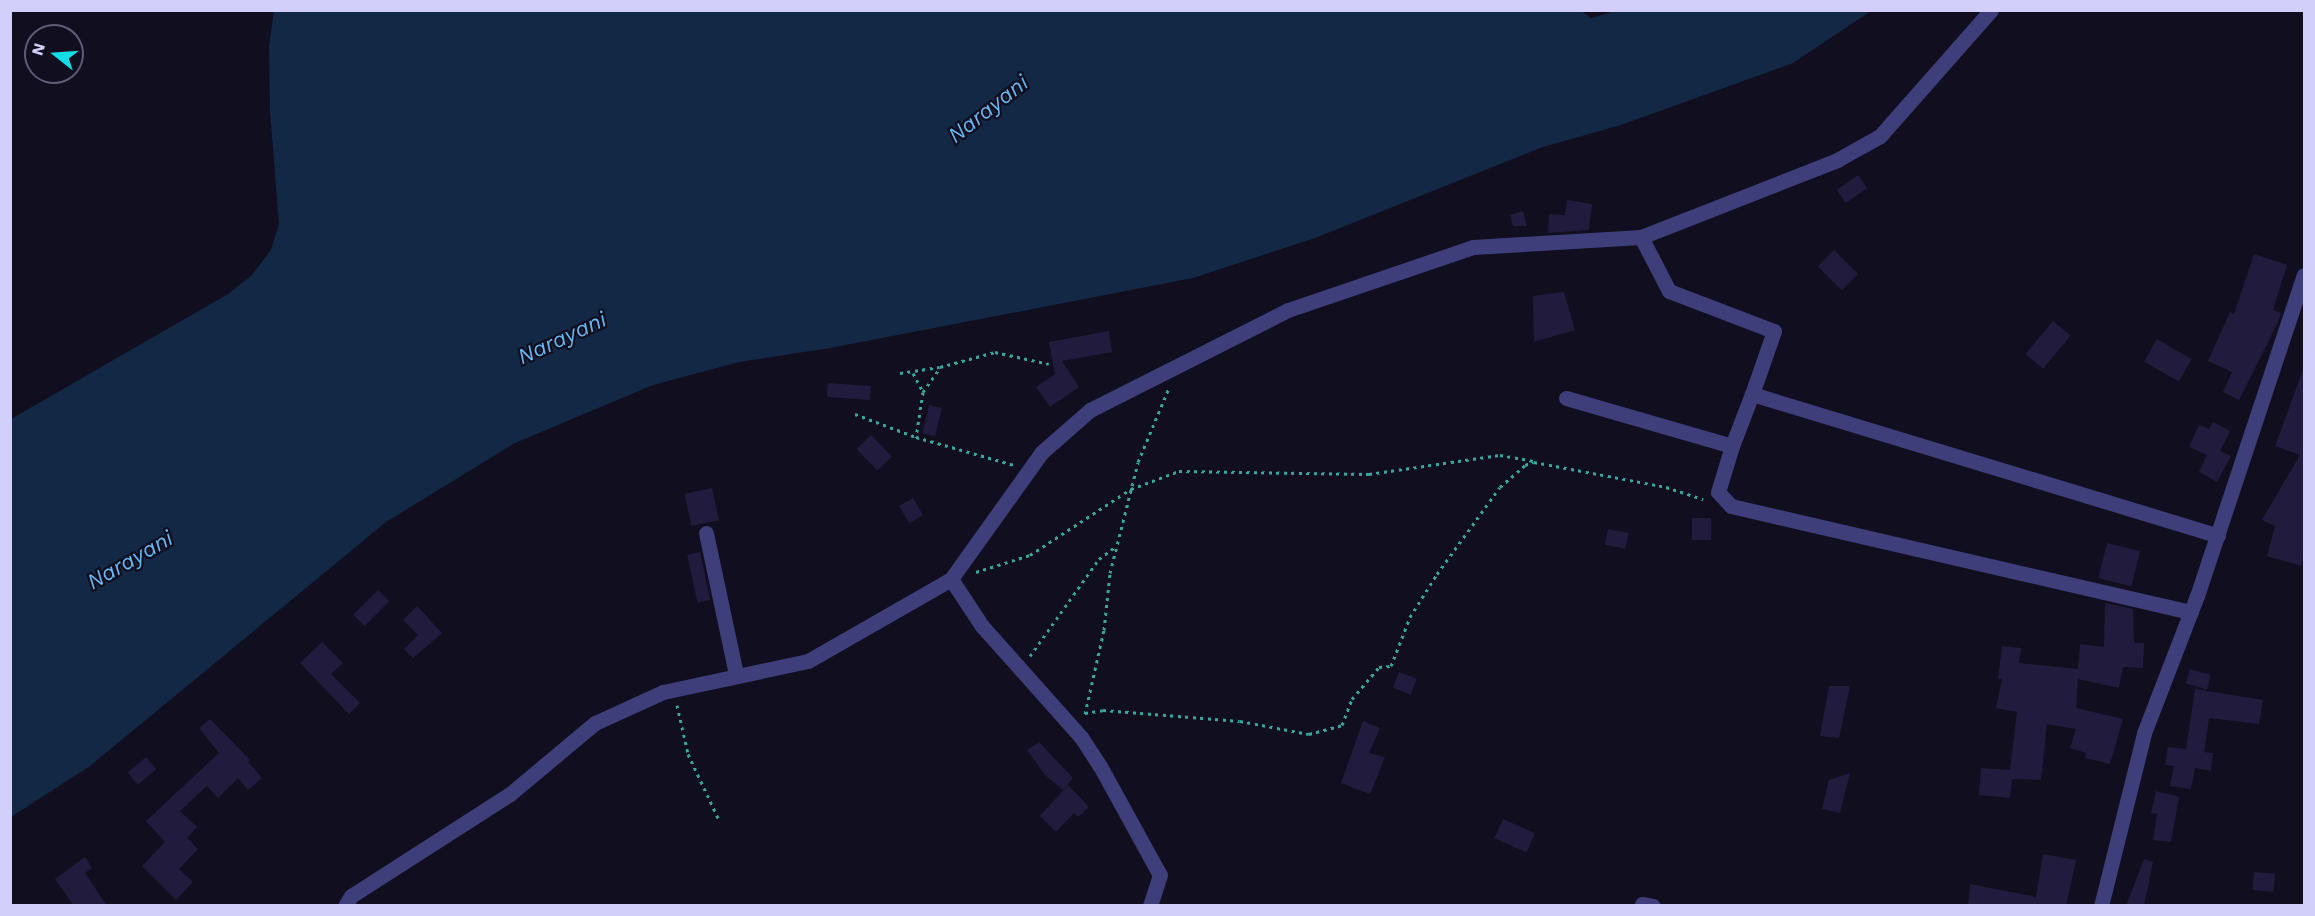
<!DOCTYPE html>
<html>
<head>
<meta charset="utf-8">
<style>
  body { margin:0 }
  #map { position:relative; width:2315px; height:916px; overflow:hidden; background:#100e1f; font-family:"Work Sans",sans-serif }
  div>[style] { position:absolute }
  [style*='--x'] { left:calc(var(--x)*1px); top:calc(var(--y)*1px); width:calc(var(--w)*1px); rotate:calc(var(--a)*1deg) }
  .water>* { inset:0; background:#122845 }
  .building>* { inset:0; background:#211c3e; transform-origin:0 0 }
  .path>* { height:3px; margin-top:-1.5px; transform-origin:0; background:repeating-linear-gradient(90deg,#37a89b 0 3px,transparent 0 7.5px) }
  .minor>* { height:15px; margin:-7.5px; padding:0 7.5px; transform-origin:7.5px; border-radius:7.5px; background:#3d3e7a }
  span { translate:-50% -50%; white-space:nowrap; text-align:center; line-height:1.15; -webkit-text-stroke:4.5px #100e1f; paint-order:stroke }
  .water-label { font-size:22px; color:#66b9f3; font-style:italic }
  .frame { position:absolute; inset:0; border:12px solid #d2d0fb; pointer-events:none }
  .north { position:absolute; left:24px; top:24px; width:60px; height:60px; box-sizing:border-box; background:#100e1f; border:2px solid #5e5c77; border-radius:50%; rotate:287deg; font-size:16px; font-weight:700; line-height:24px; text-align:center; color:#d2d0fb }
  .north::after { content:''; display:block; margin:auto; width:21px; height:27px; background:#12dce6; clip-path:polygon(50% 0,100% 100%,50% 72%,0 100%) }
</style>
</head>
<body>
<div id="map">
  <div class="water">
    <i style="clip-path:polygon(1580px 10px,1591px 18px,1618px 10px,1871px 11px,1793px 63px,1621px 125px,1543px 147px,1315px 238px,1193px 278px,830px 348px,739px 362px,653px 385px,515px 443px,386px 522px,90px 766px,11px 817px,11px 419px,228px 294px,251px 276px,271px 250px,279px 224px,270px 111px,269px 46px,274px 11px)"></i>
  </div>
  <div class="building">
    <i style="left:1858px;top:175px;width:16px;height:26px;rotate:55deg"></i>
    <i style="clip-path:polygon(1567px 200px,1592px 204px,1589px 230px,1548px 233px,1549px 214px,1565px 215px)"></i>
    <i style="clip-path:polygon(1523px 211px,1527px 226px,1513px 226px,1510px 215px)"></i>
    <i style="left:1834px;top:250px;width:34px;height:23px;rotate:45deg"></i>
    <i style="clip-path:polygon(2254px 254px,2287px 265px,2273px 310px,2281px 313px,2278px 322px,2239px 400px,2223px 392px,2232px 372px,2208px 361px,2230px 312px,2234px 314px)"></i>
    <i style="clip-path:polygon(1564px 292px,1575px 330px,1534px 342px,1533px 296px)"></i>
    <i style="left:2053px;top:321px;width:23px;height:43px;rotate:40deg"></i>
    <i style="clip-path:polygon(1109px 331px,1112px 352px,1062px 361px,1079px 387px,1050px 407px,1036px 387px,1055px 374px,1049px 342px)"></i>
    <i style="left:2157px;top:339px;width:40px;height:26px;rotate:30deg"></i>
    <i style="clip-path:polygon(2303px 370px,2304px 554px,2301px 566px,2267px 556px,2275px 526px,2262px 520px,2300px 455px,2275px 446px)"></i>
    <i style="left:828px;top:383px;width:43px;height:14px;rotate:4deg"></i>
    <i style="left:929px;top:405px;width:13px;height:29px;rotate:13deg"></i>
    <i style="clip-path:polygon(2213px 422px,2230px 431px,2220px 451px,2231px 456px,2217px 482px,2199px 472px,2207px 455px,2189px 447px,2199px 425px,2209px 429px)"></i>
    <i style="left:871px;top:435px;width:30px;height:20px;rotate:46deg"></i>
    <i style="left:712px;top:488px;width:33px;height:28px;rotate:78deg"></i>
    <i style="left:913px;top:498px;width:20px;height:16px;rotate:60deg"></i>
    <i style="left:1692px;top:518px;width:19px;height:22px"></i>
    <i style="left:1608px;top:529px;width:21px;height:16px;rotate:11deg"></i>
    <i style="left:2107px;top:543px;width:34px;height:36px;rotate:14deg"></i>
    <i style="left:700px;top:552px;width:49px;height:13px;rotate:78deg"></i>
    <i style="left:378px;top:590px;width:16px;height:35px;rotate:45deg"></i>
    <i style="clip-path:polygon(2105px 603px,2133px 609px,2134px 643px,2144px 643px,2143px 668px,2123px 667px,2119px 688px,2078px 679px,2076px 708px,2123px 719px,2110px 764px,2085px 758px,2086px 753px,2070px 748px,2076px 729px,2047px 724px,2041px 780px,2012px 779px,2010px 798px,1979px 795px,1981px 768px,2010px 770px,2017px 712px,1996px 708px,2002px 679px,1998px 679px,2002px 646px,2021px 648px,2019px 663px,2078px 669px,2080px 644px,2104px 647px)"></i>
    <i style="clip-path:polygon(417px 606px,442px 633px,413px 658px,404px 649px,418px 635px,403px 620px)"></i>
    <i style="clip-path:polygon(322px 642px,343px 663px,331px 674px,360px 703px,349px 714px,300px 663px)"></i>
    <i style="left:2190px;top:669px;width:22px;height:15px;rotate:16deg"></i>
    <i style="left:1399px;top:672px;width:19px;height:17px;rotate:21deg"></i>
    <i style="clip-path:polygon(1829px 686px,1850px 686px,1839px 738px,1820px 736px)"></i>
    <i style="clip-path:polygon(2195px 689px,2263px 700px,2259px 724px,2209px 718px,2204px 752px,2213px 753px,2211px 771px,2195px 768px,2191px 789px,2170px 786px,2174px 766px,2165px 765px,2168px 747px,2186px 749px)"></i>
    <i style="clip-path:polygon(210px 719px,250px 760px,248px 762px,262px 778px,248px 790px,238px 778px,218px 798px,207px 786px,180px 811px,197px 827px,187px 838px,198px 849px,179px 869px,193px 882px,176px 900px,142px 866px,165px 842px,146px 821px,219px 753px,199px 728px)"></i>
    <i style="clip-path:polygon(1363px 721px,1380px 728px,1369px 753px,1385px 757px,1370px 794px,1341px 783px)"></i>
    <i style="clip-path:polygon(1039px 742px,1073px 778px,1063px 790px,1045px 775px,1027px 750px)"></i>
    <i style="left:146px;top:757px;width:16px;height:24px;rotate:50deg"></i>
    <i style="clip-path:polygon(1850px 773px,1840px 813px,1822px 809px,1829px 780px)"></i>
    <i style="clip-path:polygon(1068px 785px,1089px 807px,1078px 817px,1074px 813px,1056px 832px,1040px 816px)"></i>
    <i style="clip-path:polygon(2156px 791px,2179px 797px,2171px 842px,2153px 840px,2157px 814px,2151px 813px)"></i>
    <i style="left:1503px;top:819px;width:35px;height:21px;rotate:24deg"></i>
    <i style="clip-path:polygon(2043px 854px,2076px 860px,2066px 906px,1968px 906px,1970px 884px,2036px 897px)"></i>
    <i style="clip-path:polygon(85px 857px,92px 868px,85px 873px,107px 906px,74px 906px,55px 879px)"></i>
    <i style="clip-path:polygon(2144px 859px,2153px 862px,2144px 906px,2126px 906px)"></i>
    <i style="left:2254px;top:872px;width:21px;height:18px;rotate:5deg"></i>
  </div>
  <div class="path">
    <i style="--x:900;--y:373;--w:40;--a:-8.5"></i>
    <i style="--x:940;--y:367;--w:57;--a:-15.3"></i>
    <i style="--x:995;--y:352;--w:55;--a:12.5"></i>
    <i style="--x:913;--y:373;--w:21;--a:62"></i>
    <i style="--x:923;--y:392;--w:46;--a:98.8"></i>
    <i style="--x:923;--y:392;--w:28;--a:-55"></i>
    <i style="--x:855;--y:414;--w:65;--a:20.7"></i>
    <i style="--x:916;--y:437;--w:102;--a:15.9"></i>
    <i style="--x:976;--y:572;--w:57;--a:-17.5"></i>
    <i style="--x:1030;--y:555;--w:121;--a:-33.2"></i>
    <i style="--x:1131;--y:489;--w:51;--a:-20.6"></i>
    <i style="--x:1179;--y:471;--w:190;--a:0.9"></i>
    <i style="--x:1369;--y:474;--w:132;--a:-8.3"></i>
    <i style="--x:1500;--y:455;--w:34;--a:10"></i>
    <i style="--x:1030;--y:656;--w:119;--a:-54.6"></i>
    <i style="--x:1099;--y:559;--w:21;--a:-37"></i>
    <i style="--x:677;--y:705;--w:50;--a:77.3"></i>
    <i style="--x:688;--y:754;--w:73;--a:64.8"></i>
    <i style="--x:1085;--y:713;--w:18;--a:-9"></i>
    <i style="--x:1103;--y:710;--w:137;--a:4.6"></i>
    <i style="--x:1240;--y:721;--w:70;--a:10.7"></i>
    <i style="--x:1309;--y:734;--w:34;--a:-15"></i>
    <i style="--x:1342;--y:725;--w:28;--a:-69"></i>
    <i style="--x:1352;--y:699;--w:42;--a:-49.8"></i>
    <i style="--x:1379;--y:667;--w:12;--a:-5"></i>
    <i style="--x:1391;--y:666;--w:53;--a:-68.8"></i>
    <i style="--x:1410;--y:617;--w:51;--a:-57.9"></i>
    <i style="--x:1437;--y:574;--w:107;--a:-54.1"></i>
    <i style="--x:1500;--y:487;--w:33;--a:-41"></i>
    <i style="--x:1525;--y:465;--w:9;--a:-18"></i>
    <i style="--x:1534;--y:462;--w:134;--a:10.7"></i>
    <i style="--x:1666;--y:487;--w:39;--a:18"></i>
    <i style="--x:1085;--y:714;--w:86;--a:-77.3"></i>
    <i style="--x:1104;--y:630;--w:57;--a:-84"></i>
    <i style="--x:1110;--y:573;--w:114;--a:-75.8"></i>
    <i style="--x:1138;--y:462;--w:80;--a:-67.3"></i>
  </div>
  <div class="minor">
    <i style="--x:1641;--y:237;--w:61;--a:62.6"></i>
    <i style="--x:1669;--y:291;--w:112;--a:20.9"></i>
    <i style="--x:1774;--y:331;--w:67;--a:109.2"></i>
    <i style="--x:1752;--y:394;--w:487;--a:16.9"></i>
    <i style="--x:1566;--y:398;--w:173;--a:16.1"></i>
    <i style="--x:1732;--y:446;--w:56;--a:-69"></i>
    <i style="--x:1732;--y:446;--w:48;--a:106.9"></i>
    <i style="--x:1718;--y:492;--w:19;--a:47"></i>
    <i style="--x:1731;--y:506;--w:472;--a:13"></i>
    <i style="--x:706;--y:533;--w:144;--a:78"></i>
    <i style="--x:951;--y:579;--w:56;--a:56.6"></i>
    <i style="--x:982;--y:626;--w:149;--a:48.3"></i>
    <i style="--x:1081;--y:737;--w:35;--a:57"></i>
    <i style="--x:1100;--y:766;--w:124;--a:61.2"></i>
    <i style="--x:1160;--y:875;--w:33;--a:108"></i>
    <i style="--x:1642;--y:904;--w:11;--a:10"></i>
    <i style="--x:345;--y:906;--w:12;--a:-59"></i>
    <i style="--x:351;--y:896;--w:189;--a:-32.7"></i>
    <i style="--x:510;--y:794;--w:111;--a:-39.9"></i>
    <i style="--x:595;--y:723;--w:75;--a:-24.5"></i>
    <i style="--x:663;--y:692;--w:148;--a:-12.1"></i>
    <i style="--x:808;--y:661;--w:165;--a:-29.8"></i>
    <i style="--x:951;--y:579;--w:156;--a:-54.4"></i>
    <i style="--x:1042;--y:452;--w:64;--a:-41.2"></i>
    <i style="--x:1090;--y:410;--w:222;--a:-26.8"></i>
    <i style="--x:1288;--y:310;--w:195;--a:-18.8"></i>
    <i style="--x:1473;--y:247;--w:168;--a:-3.4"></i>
    <i style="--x:1641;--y:237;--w:211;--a:-21.4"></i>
    <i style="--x:1837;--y:160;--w:49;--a:-29.2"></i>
    <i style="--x:1880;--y:136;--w:168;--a:-48.6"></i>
    <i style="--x:2101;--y:906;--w:178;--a:-76"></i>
    <i style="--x:2144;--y:733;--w:147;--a:-68.9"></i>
    <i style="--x:2197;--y:596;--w:338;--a:-71.6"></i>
  </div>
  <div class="water-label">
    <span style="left:988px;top:109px;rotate:-38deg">Narayani</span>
    <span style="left:562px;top:338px;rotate:-25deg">Narayani</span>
    <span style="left:130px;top:560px;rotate:-30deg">Narayani</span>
  </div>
  <div class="frame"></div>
  <div class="north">N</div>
</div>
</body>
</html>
